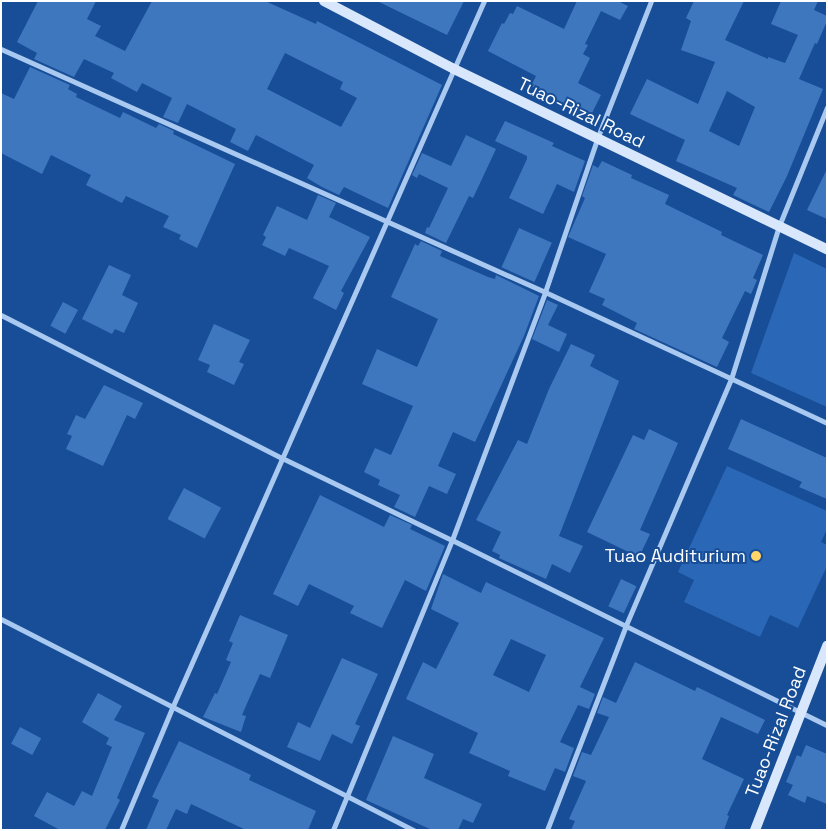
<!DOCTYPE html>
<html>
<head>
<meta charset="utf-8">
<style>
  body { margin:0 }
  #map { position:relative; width:828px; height:831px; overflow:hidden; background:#174e97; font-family:"Space Grotesk",sans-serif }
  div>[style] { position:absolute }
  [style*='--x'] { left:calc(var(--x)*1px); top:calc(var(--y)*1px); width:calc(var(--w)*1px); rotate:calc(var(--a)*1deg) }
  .green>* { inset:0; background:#2a67b6 }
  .building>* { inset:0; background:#3f77bf; transform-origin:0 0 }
  .minor>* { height:5px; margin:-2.5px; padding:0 2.5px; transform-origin:2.5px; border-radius:2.5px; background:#a9c9f1 }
  .secondary>* { height:10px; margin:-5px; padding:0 5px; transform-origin:5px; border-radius:5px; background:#d8e7fc }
  .dots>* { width:14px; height:14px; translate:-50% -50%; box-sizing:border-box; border:2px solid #174e97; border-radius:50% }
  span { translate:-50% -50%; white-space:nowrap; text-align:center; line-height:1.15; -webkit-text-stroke:4px #174e97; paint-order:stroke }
  .street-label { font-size:18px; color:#fff }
  .poi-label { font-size:18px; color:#fff }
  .right { translate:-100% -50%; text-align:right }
  .frame { position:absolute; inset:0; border:2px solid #fff; pointer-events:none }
</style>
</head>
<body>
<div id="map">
  <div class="green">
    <i style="clip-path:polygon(794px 253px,827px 269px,827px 407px,751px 373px)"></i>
    <i style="clip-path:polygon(727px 466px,827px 511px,827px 529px,821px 542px,827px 545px,827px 566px,798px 628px,770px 615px,760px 637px,684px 602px,694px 580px,678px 572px)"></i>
  </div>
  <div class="building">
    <i style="clip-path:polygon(evenodd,38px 1px,96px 1px,87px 19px,101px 26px,95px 36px,125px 51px,152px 1px,265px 1px,316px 24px,317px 21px,442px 85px,388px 208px,344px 187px,339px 195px,322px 187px,307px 178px,314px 165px,256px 135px,248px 151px,230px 142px,236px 129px,187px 104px,178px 123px,163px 117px,172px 98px,142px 83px,137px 92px,111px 78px,114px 73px,84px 59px,74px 77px,34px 59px,37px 53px,17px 42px,38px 1px,285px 53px,343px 82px,340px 89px,357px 98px,341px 127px,267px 89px,285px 53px)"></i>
    <i style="clip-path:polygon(377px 1px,464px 1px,447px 35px)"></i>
    <i style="clip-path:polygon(577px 1px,618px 1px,628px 6px,620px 20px,601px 11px,585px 44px,588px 45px,583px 54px,590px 58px,578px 83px,601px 95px,590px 117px,531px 86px,536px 76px,488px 51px,502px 23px,504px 24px,510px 13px,513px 14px,517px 6px,564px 29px)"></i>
    <i style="clip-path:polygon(evenodd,694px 1px,744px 1px,725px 40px,768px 59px,768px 57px,785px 63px,798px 35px,771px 24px,781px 1px,818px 1px,814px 10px,827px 16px,827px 21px,817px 44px,815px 43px,799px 79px,823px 89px,787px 176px,769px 212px,733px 195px,737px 188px,676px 161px,685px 140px,630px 114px,647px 79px,698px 104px,715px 62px,681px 50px,691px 21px,686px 18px,694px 1px,727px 91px,755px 107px,739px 146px,709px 131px,727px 91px)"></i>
    <i style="clip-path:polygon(30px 67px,70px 85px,68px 89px,77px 94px,76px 97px,120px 118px,123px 112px,156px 128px,159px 124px,174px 131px,173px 134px,235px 164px,197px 248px,179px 239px,181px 235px,163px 227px,169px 216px,126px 196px,122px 203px,86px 185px,91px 175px,51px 155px,42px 174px,1px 153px,1px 93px,14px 99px)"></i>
    <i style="clip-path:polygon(505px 121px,554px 143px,552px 146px,585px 161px,574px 192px,557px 184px,543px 214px,509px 198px,527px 159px,527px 156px,495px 141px)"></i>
    <i style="clip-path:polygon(466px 135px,496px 149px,473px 198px,469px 196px,446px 243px,425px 233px,427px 227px,429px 228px,448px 188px,419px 174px,417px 178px,412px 175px,422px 153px,451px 166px)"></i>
    <i style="clip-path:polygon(602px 161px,632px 175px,631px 178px,669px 195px,665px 204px,722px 232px,721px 235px,763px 255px,753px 278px,757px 280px,751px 294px,745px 291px,722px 338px,729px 342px,717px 367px,634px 329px,637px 323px,602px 305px,605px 299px,589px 292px,606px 254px,568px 237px,585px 198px,582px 196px,593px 165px,598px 168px)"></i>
    <i style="clip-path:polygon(827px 169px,827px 219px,807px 210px)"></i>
    <i style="clip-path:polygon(318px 195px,336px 203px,329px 217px,370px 237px,341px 291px,344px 293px,336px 310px,313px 298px,329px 266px,289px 248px,285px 256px,262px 245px,266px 237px,263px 235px,277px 206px,307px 220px)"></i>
    <i style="left:519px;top:228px;width:36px;height:43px;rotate:24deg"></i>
    <i style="clip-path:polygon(421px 241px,442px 251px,440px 256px,488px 277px,495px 279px,496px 275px,539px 296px,524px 336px,475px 442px,453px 432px,438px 466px,456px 474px,447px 494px,429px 486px,415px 517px,394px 507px,400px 495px,378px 485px,380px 480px,364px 472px,375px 448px,391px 455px,413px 406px,362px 384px,377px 349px,417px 367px,438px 319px,391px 297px,415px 244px,418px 246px)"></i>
    <i style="clip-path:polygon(109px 265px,131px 275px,122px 295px,138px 303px,124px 333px,115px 329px,112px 334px,82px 319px)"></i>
    <i style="clip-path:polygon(547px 300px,558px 305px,548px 325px,567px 334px,559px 352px,532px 339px)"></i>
    <i style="left:63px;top:302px;width:17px;height:27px;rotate:28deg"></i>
    <i style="clip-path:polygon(214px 324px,250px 340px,239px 362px,244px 364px,234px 385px,207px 372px,210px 365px,198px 360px)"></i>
    <i style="clip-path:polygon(571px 344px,595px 355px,590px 366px,619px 381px,559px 536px,583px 546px,570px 573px,552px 564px,546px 579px,499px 558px,500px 555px,492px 551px,501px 532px,476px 520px,518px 440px,527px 444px,549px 389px)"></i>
    <i style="clip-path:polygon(104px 385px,143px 403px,135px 419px,127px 415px,103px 466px,66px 449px,72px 436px,67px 434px,76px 415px,85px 419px)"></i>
    <i style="clip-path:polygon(741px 419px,827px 458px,827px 499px,799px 487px,802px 482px,728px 449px)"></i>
    <i style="clip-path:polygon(649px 429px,678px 443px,640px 530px,650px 534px,639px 557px,587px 532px,633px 435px,644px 440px)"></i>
    <i style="left:184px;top:488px;width:42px;height:35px;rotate:28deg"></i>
    <i style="clip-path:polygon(320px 495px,384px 527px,390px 515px,412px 525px,410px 529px,445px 546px,426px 591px,405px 580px,382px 628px,350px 613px,354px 606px,309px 584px,298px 606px,273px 594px)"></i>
    <i style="clip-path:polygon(evenodd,443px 574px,481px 593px,486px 582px,604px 638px,580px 687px,595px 694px,589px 709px,578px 705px,560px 742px,574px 748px,565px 772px,555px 768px,545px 791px,508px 776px,510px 771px,469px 753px,478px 733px,406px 699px,423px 662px,436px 669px,459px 623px,431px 609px,443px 574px,511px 639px,546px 655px,529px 692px,493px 675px,511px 639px)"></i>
    <i style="left:621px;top:579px;width:17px;height:30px;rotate:25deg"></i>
    <i style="clip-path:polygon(240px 615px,288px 635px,270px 678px,260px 674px,242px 715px,246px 716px,241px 732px,203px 717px,215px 693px,217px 694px,231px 662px,226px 660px,233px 643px,229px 641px)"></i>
    <i style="clip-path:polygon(342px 658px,378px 674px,355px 724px,360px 726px,352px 744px,332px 734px,320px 761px,287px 747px,298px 722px,310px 728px)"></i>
    <i style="clip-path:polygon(635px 662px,695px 691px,697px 687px,765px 720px,758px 734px,721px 717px,702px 759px,744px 779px,727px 815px,729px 816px,724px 830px,571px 830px,575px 821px,569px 819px,586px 781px,573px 776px,582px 752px,591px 755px,609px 717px,597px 713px,603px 697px,616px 703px)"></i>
    <i style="clip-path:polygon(98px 693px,122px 706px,114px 720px,145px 733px,117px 798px,120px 800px,105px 830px,60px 830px,34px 816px,47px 792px,74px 806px,82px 791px,92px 796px,112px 747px,106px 744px,109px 738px,82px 722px)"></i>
    <i style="left:20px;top:727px;width:24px;height:19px;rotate:28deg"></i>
    <i style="clip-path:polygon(393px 736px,434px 754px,424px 778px,482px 804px,473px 823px,463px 819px,458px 830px,432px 830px,366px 800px)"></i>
    <i style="clip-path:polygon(179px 741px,251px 775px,249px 780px,316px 811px,308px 830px,246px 830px,191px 804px,187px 814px,176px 809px,166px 830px,146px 830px,159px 800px,152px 797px)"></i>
    <i style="clip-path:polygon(806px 745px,827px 754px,827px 804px,807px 796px,805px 803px,788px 795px,793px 785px,786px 782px,797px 755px,801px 757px)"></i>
  </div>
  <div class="minor">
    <i style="--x:1;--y:49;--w:596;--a:24.07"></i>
    <i style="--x:545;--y:292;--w:311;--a:24.9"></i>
    <i style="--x:1;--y:315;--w:315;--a:27"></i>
    <i style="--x:282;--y:458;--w:189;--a:25.8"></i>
    <i style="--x:452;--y:540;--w:418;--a:26.3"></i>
    <i style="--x:1;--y:619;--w:464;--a:27.1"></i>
    <i style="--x:121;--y:830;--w:132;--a:-67.3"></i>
    <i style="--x:172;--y:708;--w:773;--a:-66.19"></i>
    <i style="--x:333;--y:830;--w:313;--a:-67.7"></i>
    <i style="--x:452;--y:540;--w:265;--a:-69.4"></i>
    <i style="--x:545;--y:292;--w:162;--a:-71.2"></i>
    <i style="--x:597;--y:139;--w:148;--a:-68.6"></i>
    <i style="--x:547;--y:830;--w:220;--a:-68.9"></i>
    <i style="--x:626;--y:625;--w:267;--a:-66.9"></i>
    <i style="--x:731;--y:379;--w:160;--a:-72.6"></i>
    <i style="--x:779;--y:226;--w:128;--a:-68"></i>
  </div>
  <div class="secondary">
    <i style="--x:324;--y:1;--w:147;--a:27.6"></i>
    <i style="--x:454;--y:69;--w:414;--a:25.8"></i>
    <i style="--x:755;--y:830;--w:198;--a:-68.6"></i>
  </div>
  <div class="dots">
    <i style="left:756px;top:556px;background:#ffd56a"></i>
  </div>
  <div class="street-label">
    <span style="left:581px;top:113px;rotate:26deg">Tuao-Rizal Road</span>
    <span style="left:776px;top:732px;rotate:-69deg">Tuao-Rizal Road</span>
  </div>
  <div class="poi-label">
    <span class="right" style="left:746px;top:556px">Tuao Auditurium</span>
  </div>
  <div class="frame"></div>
</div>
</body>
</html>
